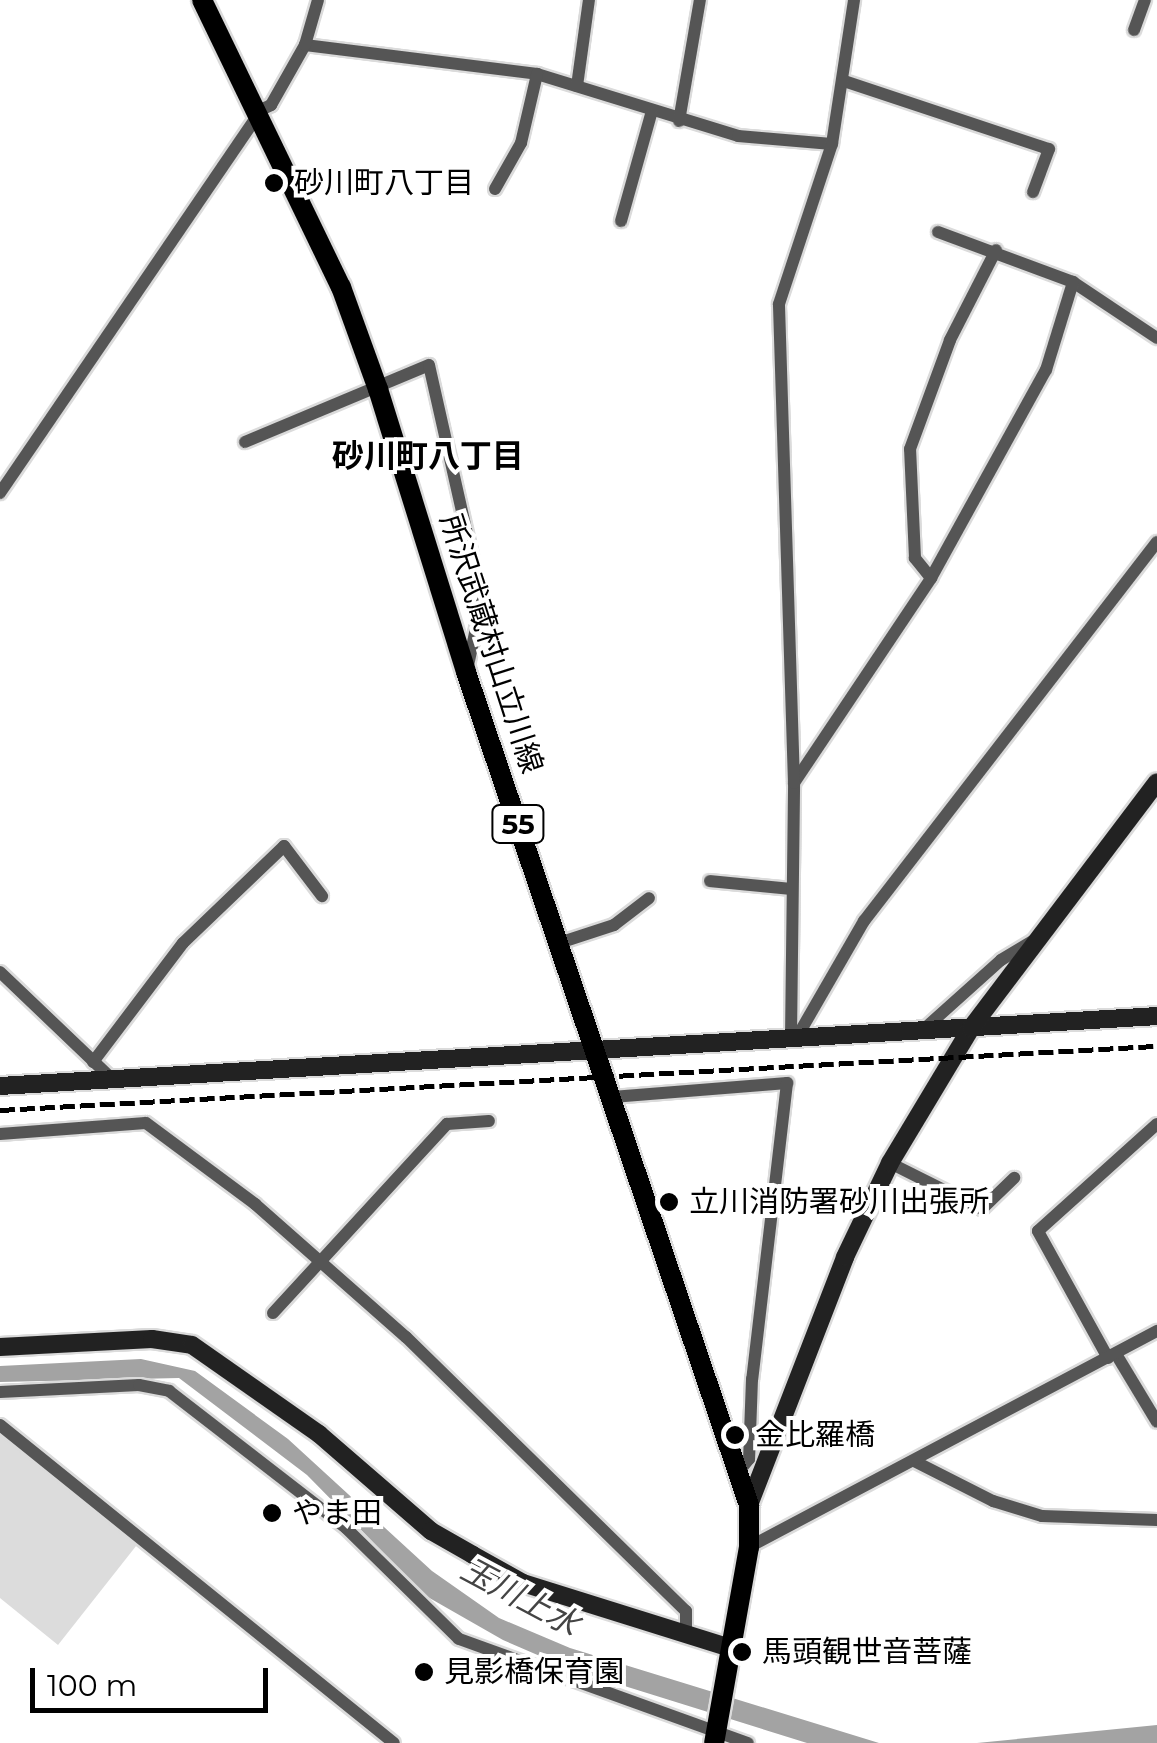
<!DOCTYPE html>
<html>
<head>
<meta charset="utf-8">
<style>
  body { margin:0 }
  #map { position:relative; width:1157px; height:1743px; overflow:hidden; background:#fff; font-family:Montserrat,"Noto Sans JP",sans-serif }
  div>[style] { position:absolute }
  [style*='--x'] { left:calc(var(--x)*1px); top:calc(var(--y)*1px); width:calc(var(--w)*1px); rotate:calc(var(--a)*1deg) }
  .green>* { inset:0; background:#dcdcdc }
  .water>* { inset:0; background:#a3a3a3 }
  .roads { filter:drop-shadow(2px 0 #dbdbdb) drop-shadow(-2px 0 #dbdbdb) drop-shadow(0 2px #dbdbdb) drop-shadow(0 -2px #dbdbdb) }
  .street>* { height:12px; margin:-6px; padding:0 6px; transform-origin:6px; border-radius:6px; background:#555 }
  .secondary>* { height:18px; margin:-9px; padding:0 9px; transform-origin:9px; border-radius:9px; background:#222 }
  .primary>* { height:20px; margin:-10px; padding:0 10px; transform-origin:10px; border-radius:10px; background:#000 }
  .rail>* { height:5px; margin-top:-2.5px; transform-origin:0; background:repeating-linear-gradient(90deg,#000 0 15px,transparent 0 20px) }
  .dots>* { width:28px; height:28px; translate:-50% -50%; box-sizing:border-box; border:5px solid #fff; border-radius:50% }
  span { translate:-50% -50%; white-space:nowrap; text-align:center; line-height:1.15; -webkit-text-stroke:8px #fff; paint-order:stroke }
  .shield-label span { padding:2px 8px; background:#fff; border:2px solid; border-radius:8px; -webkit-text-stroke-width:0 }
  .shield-label { font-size:28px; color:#000; font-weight:700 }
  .poi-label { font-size:30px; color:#000 }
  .left { translate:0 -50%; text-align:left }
  .street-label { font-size:30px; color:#000 }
  .neighbourhood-label { font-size:32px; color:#000; font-weight:700 }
  .water-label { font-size:32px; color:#444; font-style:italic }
  .scale { position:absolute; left:30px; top:1668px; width:238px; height:45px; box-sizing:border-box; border:5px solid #000; border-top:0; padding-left:12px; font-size:30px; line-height:35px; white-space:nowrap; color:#000; -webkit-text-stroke:8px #fff; paint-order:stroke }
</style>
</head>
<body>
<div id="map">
  <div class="green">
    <i style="clip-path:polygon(0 1431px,140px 1541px,58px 1645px,0 1598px)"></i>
  </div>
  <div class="water">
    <i style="clip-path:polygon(141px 1359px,195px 1371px,288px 1439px,432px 1571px,499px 1618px,570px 1648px,879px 1743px,807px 1743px,570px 1669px,503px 1640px,426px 1596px,307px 1475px,179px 1378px,0 1382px,0 1366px)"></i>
    <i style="clip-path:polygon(1157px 1725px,1157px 1743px,977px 1743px)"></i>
  </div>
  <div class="roads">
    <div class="street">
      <i style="--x:1134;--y:30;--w:32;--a:-70"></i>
      <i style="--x:305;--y:45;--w:234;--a:7.1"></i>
      <i style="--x:537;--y:74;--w:210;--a:17.1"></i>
      <i style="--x:738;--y:136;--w:94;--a:4.9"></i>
      <i style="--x:844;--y:81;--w:216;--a:18.4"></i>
      <i style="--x:1049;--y:149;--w:46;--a:110.4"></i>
      <i style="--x:577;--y:86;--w:87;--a:-82.1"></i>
      <i style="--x:254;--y:113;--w:19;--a:-25"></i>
      <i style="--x:271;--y:105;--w:69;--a:-60.5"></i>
      <i style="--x:305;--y:45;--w:47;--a:-73.9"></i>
      <i style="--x:679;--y:121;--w:123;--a:-80.2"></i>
      <i style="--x:495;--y:189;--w:53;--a:-60.5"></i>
      <i style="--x:521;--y:143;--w:71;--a:-76.9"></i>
      <i style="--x:621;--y:221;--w:111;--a:-74.3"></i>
      <i style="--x:938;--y:232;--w:144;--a:20.3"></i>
      <i style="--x:1073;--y:282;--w:101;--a:33.7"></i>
      <i style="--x:245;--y:442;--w:199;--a:-22.7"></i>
      <i style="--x:429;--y:365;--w:242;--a:77.3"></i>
      <i style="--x:482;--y:601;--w:71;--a:102.3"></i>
      <i style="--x:0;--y:493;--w:454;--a:-55.7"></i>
      <i style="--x:931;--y:578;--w:26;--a:-129"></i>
      <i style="--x:915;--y:558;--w:109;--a:-92.6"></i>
      <i style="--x:910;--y:449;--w:116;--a:-69.8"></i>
      <i style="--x:950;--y:340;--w:101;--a:-62.9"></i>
      <i style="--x:794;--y:783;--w:247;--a:-56.2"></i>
      <i style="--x:931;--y:578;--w:238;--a:-61.1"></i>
      <i style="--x:1046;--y:370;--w:92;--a:-72.9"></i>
      <i style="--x:710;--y:881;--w:81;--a:5.6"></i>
      <i style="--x:559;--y:943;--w:58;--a:-18.1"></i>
      <i style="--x:614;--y:925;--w:44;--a:-37.6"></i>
      <i style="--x:0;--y:972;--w:153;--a:43.7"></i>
      <i style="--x:923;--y:1030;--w:105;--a:-41.9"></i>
      <i style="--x:1001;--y:960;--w:37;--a:-31"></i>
      <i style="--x:791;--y:1037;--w:254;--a:-89.3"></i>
      <i style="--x:794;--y:783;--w:479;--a:-91.8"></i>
      <i style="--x:779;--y:304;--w:169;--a:-71.7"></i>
      <i style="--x:832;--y:144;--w:146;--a:-81.3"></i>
      <i style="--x:797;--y:1037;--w:134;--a:-60"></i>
      <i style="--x:864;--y:921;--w:479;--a:-52.3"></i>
      <i style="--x:93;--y:1062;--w:149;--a:-52.9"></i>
      <i style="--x:183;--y:943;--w:140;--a:-43.8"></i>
      <i style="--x:284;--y:846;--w:63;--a:52.8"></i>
      <i style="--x:612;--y:1097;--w:176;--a:-4.6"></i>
      <i style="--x:787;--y:1083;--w:298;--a:96.7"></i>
      <i style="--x:752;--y:1379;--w:80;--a:92.1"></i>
      <i style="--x:749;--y:1459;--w:17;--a:130"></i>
      <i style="--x:0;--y:1134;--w:146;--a:-4.3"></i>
      <i style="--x:146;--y:1123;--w:136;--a:36.6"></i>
      <i style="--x:255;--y:1204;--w:201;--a:41.4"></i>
      <i style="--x:406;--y:1337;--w:392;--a:44.4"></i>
      <i style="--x:686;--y:1611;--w:23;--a:90"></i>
      <i style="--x:890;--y:1163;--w:103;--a:26.6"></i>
      <i style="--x:982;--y:1209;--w:45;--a:-44.1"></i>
      <i style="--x:273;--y:1313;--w:257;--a:-47.4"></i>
      <i style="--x:447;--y:1124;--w:42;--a:-4.1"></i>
      <i style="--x:1116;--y:1354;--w:79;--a:58.9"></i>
      <i style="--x:1108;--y:1358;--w:145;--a:-118.9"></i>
      <i style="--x:1038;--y:1231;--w:160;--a:-42"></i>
      <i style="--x:0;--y:1392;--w:139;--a:-2.9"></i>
      <i style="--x:139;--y:1385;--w:31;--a:11"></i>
      <i style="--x:169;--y:1391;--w:224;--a:37.7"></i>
      <i style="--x:346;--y:1528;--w:158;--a:44.5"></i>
      <i style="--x:459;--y:1639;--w:307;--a:19.8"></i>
      <i style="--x:0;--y:1425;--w:506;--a:38.91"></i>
      <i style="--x:914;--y:1461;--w:89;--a:26.9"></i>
      <i style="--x:993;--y:1501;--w:51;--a:17"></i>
      <i style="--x:1042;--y:1516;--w:115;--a:2"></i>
      <i style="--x:749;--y:1547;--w:462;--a:-27.9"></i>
    </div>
    <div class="secondary">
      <i style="--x:0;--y:1086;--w:1159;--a:-3.46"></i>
      <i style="--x:0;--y:1347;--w:152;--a:-3"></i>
      <i style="--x:152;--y:1339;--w:40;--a:8.5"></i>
      <i style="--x:192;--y:1345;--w:155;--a:35"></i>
      <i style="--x:319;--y:1434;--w:148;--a:40.9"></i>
      <i style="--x:431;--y:1531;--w:48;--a:29.7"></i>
      <i style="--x:473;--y:1555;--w:57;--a:29.2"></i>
      <i style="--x:523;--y:1583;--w:218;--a:17.4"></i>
      <i style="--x:749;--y:1505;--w:266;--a:-68.8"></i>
      <i style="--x:845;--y:1257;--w:104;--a:-64.4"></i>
      <i style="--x:890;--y:1163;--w:157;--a:-59"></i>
      <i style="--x:971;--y:1028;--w:308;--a:-52.9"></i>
    </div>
    <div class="primary">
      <i style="--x:202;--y:0;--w:319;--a:64.2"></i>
      <i style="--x:341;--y:287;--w:109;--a:70.1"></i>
      <i style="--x:378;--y:389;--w:296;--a:72.7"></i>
      <i style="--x:466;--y:672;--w:880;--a:71.24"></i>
      <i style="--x:749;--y:1505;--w:42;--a:90"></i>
      <i style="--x:749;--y:1547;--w:199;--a:100.1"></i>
    </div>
  </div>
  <div class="rail">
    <i style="--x:0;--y:1110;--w:1159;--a:-3.17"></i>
  </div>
  <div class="dots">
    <i style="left:274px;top:183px;background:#000"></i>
    <i style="left:669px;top:1202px;background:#000"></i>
    <i style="left:735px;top:1435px;background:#000"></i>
    <i style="left:272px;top:1513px;background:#000"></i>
    <i style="left:742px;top:1652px;background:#000"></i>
    <i style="left:424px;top:1672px;background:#000"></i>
  </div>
  <div class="shield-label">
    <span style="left:518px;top:824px">55</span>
  </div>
  <div class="poi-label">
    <span class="left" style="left:294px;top:183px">砂川町八丁目</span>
    <span class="left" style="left:689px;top:1202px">立川消防署砂川出張所</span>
    <span class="left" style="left:755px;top:1435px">金比羅橋</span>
    <span class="left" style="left:292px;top:1513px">やま田</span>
    <span class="left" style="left:762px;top:1652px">馬頭観世音菩薩</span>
    <span class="left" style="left:444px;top:1672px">見影橋保育園</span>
  </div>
  <div class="street-label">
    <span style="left:491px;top:644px;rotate:72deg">所沢武蔵村山立川線</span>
  </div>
  <div class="neighbourhood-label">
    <span style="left:428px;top:456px">砂川町八丁目</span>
  </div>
  <div class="water-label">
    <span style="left:520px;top:1597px;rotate:28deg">玉川上水</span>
  </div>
  <div class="scale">100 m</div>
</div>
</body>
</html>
